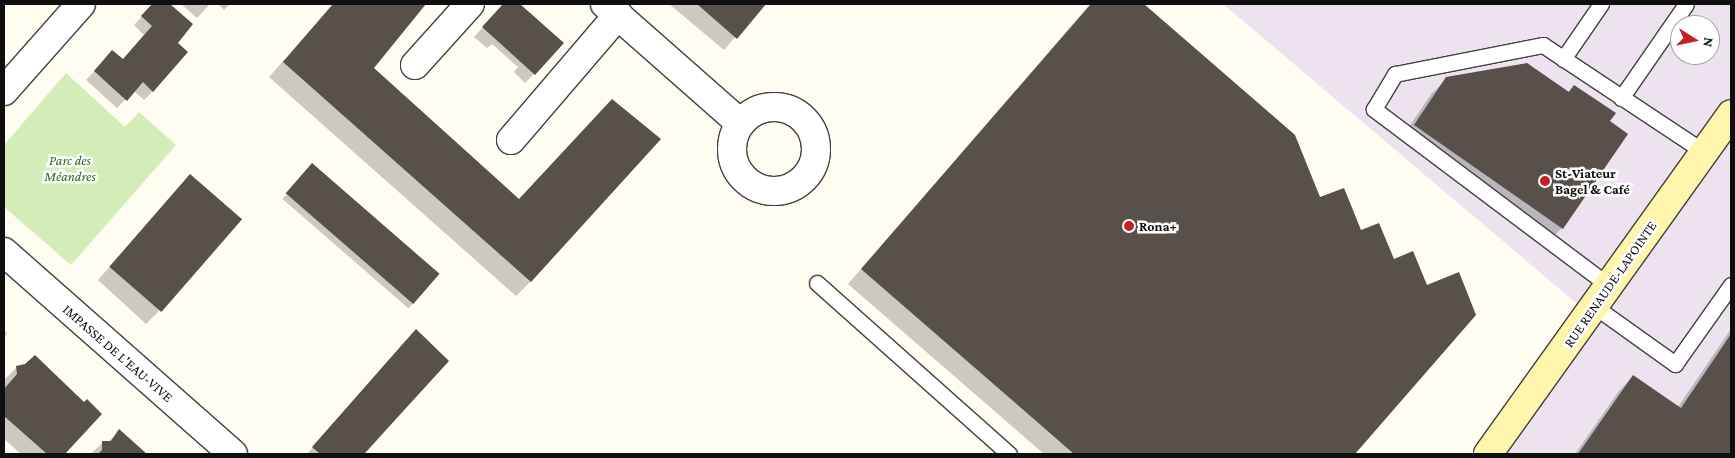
<!DOCTYPE html>
<html>
<head>
<meta charset="utf-8">
<style>
  body { margin:0 }
  #map { position:relative; width:1735px; height:458px; overflow:hidden; background:#fffcf1; font-family:"Crimson Pro",serif }
  div>[style] { position:absolute }
  [style*='--x'] { left:calc(var(--x)*1px); top:calc(var(--y)*1px); width:calc(var(--w)*1px); rotate:calc(var(--a)*1deg) }
  .industrial>* { inset:0; background:#ede3ee }
  .green>* { inset:0; background:#d3ecb8 }
  .shadow>* { inset:0; background:#0003; transform-origin:0 0 }
  .building>* { inset:0; background:#58504b; transform-origin:0 0 }
  .roads { filter:drop-shadow(1px 0 #424242) drop-shadow(-1px 0 #424242) drop-shadow(0 1px #424242) drop-shadow(0 -1px #424242) }
  .lane>* { height:15px; margin:-7.5px; padding:0 7.5px; transform-origin:7.5px; border-radius:7.5px; background:#fff }
  .street>* { height:28px; margin:-14px; padding:0 14px; transform-origin:14px; border-radius:14px; background:#fff }
  .street>.ring { margin:-14px; padding:0; box-sizing:content-box; background:none; border:28px solid #fff; border-radius:50% }
  .secondary>* { height:28px; margin:-14px; padding:0 14px; transform-origin:14px; border-radius:14px; background:#fff6ac }
  .dots>* { width:14px; height:14px; translate:-50% -50%; box-sizing:border-box; border:2px solid #fff; border-radius:50% }
  span { translate:-50% -50%; white-space:nowrap; text-align:center; line-height:1.15; -webkit-text-stroke:5px #fff; paint-order:stroke }
  .park-label { font-size:14px; color:#2c6a1b; font-style:italic }
  .poi-label { font-size:14px; color:#0f0f0f; font-weight:700 }
  .left { translate:0 -50%; text-align:left }
  .street-label { font-size:14px; color:#0f0f0f }
  .frame { position:absolute; inset:0; border:5px solid #0f0f0f; pointer-events:none }
  .north { position:absolute; left:1670px; top:15px; width:50px; height:50px; box-sizing:border-box; background:#fff; border:1px solid #9f9f9f; border-radius:50%; rotate:100deg; font-size:14px; font-weight:700; line-height:20px; text-align:center; color:#0f0f0f }
  .north::after { content:''; display:block; margin:auto; width:18px; height:22px; background:#c62027; clip-path:polygon(50% 0,100% 100%,50% 72%,0 100%) }
</style>
</head>
<body>
<div id="map">
  <div class="industrial">
    <i style="clip-path:polygon(evenodd,1223px 4px,1731px 4px,1731px 454px,1488px 454px,1588px 313px,1223px 4px,1680px 25px,1710px 25px,1710px 55px,1680px 55px,1680px 25px)"></i>
  </div>
  <div class="green">
    <i style="clip-path:polygon(66px 73px,125px 127px,139px 112px,176px 145px,71px 265px,4px 207px,4px 145px)"></i>
  </div>
  <div class="shadow">
    <i style="clip-path:polygon(153px 4px,168px 4px,191px 24px,176px 43px,153px 91px,144px 100px,134px 91px,117px 108px,86px 80px,112px 52px,122px 61px,144px 35px,134px 25px)"></i>
    <i style="clip-path:polygon(181px 4px,210px 4px,197px 18px)"></i>
    <i style="clip-path:polygon(218px 4px,230px 4px,224px 10px)"></i>
    <i style="clip-path:polygon(333px 4px,424px 4px,372px 68px,531px 281px,516px 296px,269px 77px)"></i>
    <i style="clip-path:polygon(504px 4px,518px 4px,523px 8px,534px 74px,525px 83px,514px 72px,518px 67px,492px 44px,487px 48px,474px 37px)"></i>
    <i style="clip-path:polygon(669px 4px,764px 4px,724px 50px)"></i>
    <i style="clip-path:polygon(1090px 4px,1142px 4px,1294px 136px,1320px 199px,1426px 287px,1474px 315px,1354px 454px,1044px 454px,848px 284px)"></i>
    <i style="clip-path:polygon(1447px 79px,1567px 93px,1574px 86px,1608px 122px,1562px 228px,1548px 242px,1400px 140px,1432px 93px)"></i>
    <i style="left:312px;top:165px;width:167px;height:45px;rotate:41deg"></i>
    <i style="clip-path:polygon(190px 176px,158px 312px,146px 324px,98px 280px)"></i>
    <i style="clip-path:polygon(1731px 329px,1731px 454px,1575px 454px,1619px 391px,1633px 376px,1678px 407px)"></i>
    <i style="clip-path:polygon(4px 330px,7px 333px,4px 338px)"></i>
    <i style="clip-path:polygon(407px 339px,447px 361px,365px 454px,307px 454px)"></i>
    <i style="clip-path:polygon(17px 367px,100px 414px,63px 454px,21px 454px,4px 439px,5px 379px)"></i>
    <i style="clip-path:polygon(119px 431px,145px 454px,91px 454px,102px 443px,108px 442px)"></i>
  </div>
  <div class="building">
    <i style="clip-path:polygon(152px 4px,170px 4px,193px 24px,178px 43px,188px 52px,153px 92px,143px 82px,127px 101px,94px 71px,112px 50px,123px 59px,137px 43px,152px 26px,141px 16px)"></i>
    <i style="clip-path:polygon(333px 4px,426px 4px,374px 68px,519px 199px,612px 99px,661px 139px,531px 282px,283px 62px)"></i>
    <i style="clip-path:polygon(503px 4px,520px 4px,564px 43px,535px 75px,482px 27px)"></i>
    <i style="clip-path:polygon(697px 4px,766px 4px,737px 39px)"></i>
    <i style="clip-path:polygon(1091px 4px,1144px 4px,1295px 135px,1320px 197px,1344px 188px,1361px 230px,1379px 223px,1394px 259px,1413px 251px,1427px 285px,1459px 272px,1476px 315px,1355px 454px,1074px 454px,861px 269px)"></i>
    <i style="clip-path:polygon(1527px 63px,1569px 92px,1574px 85px,1616px 113px,1610px 121px,1628px 134px,1563px 229px,1414px 125px,1446px 77px)"></i>
    <i style="left:312px;top:163px;width:169px;height:40px;rotate:41deg"></i>
    <i style="left:190px;top:174px;width:69px;height:123px;rotate:41deg"></i>
    <i style="clip-path:polygon(416px 329px,449px 361px,364px 454px,320px 454px,312px 447px)"></i>
    <i style="clip-path:polygon(1731px 334px,1731px 454px,1578px 454px,1633px 375px,1681px 408px)"></i>
    <i style="clip-path:polygon(35px 355px,84px 402px,87px 399px,102px 414px,65px 454px,47px 454px,4px 416px,4px 389px,17px 374px,16px 366px,25px 364px)"></i>
    <i style="clip-path:polygon(119px 429px,147px 454px,98px 454px,102px 450px,102px 441px,111px 441px)"></i>
  </div>
  <div class="roads">
    <div class="lane">
      <i style="--x:1563;--y:59;--w:67;--a:-55.4"></i>
      <i style="--x:1621;--y:98;--w:114;--a:-55.3"></i>
      <i style="--x:817;--y:283;--w:257;--a:41.7"></i>
      <i style="--x:1608;--y:285;--w:293;--a:-143.1"></i>
      <i style="--x:1374;--y:109;--w:41;--a:-59"></i>
      <i style="--x:1395;--y:74;--w:151;--a:-11.1"></i>
      <i style="--x:1543;--y:45;--w:193;--a:33.6"></i>
      <i style="--x:1594;--y:306;--w:100;--a:35.6"></i>
      <i style="--x:1675;--y:364;--w:97;--a:-54.7"></i>
    </div>
    <div class="street">
      <i style="--x:605;--y:4;--w:180;--a:41.4"></i>
      <i style="--x:415;--y:65;--w:82;--a:-48"></i>
      <i style="--x:4;--y:91;--w:116;--a:-48.5"></i>
      <i class="ring" style="left:732px;top:107px;width:56px;height:56px"></i>
      <i style="--x:511;--y:140;--w:165;--a:-49.4"></i>
      <i style="--x:4;--y:252;--w:305;--a:41.4"></i>
    </div>
    <div class="secondary">
      <i style="--x:1488;--y:454;--w:418;--a:-54.4"></i>
    </div>
  </div>
  <div class="dots">
    <i style="left:1545px;top:181px;background:#c62027"></i>
    <i style="left:1129px;top:226px;background:#c62027"></i>
  </div>
  <div class="park-label">
    <span style="left:70px;top:168px">Parc des<br>Méandres</span>
  </div>
  <div class="poi-label">
    <span class="left" style="left:1555px;top:181px">St-Viateur<br>Bagel &amp; Café</span>
    <span class="left" style="left:1139px;top:226px">Rona+</span>
  </div>
  <div class="street-label">
    <span style="left:1610px;top:284px;rotate:-55deg">RUE RENAUDE-LAPOINTE</span>
    <span style="left:118px;top:353px;rotate:41deg">IMPASSE DE L'EAU-VIVE</span>
  </div>
  <div class="frame"></div>
  <div class="north">N</div>
</div>
</body>
</html>
